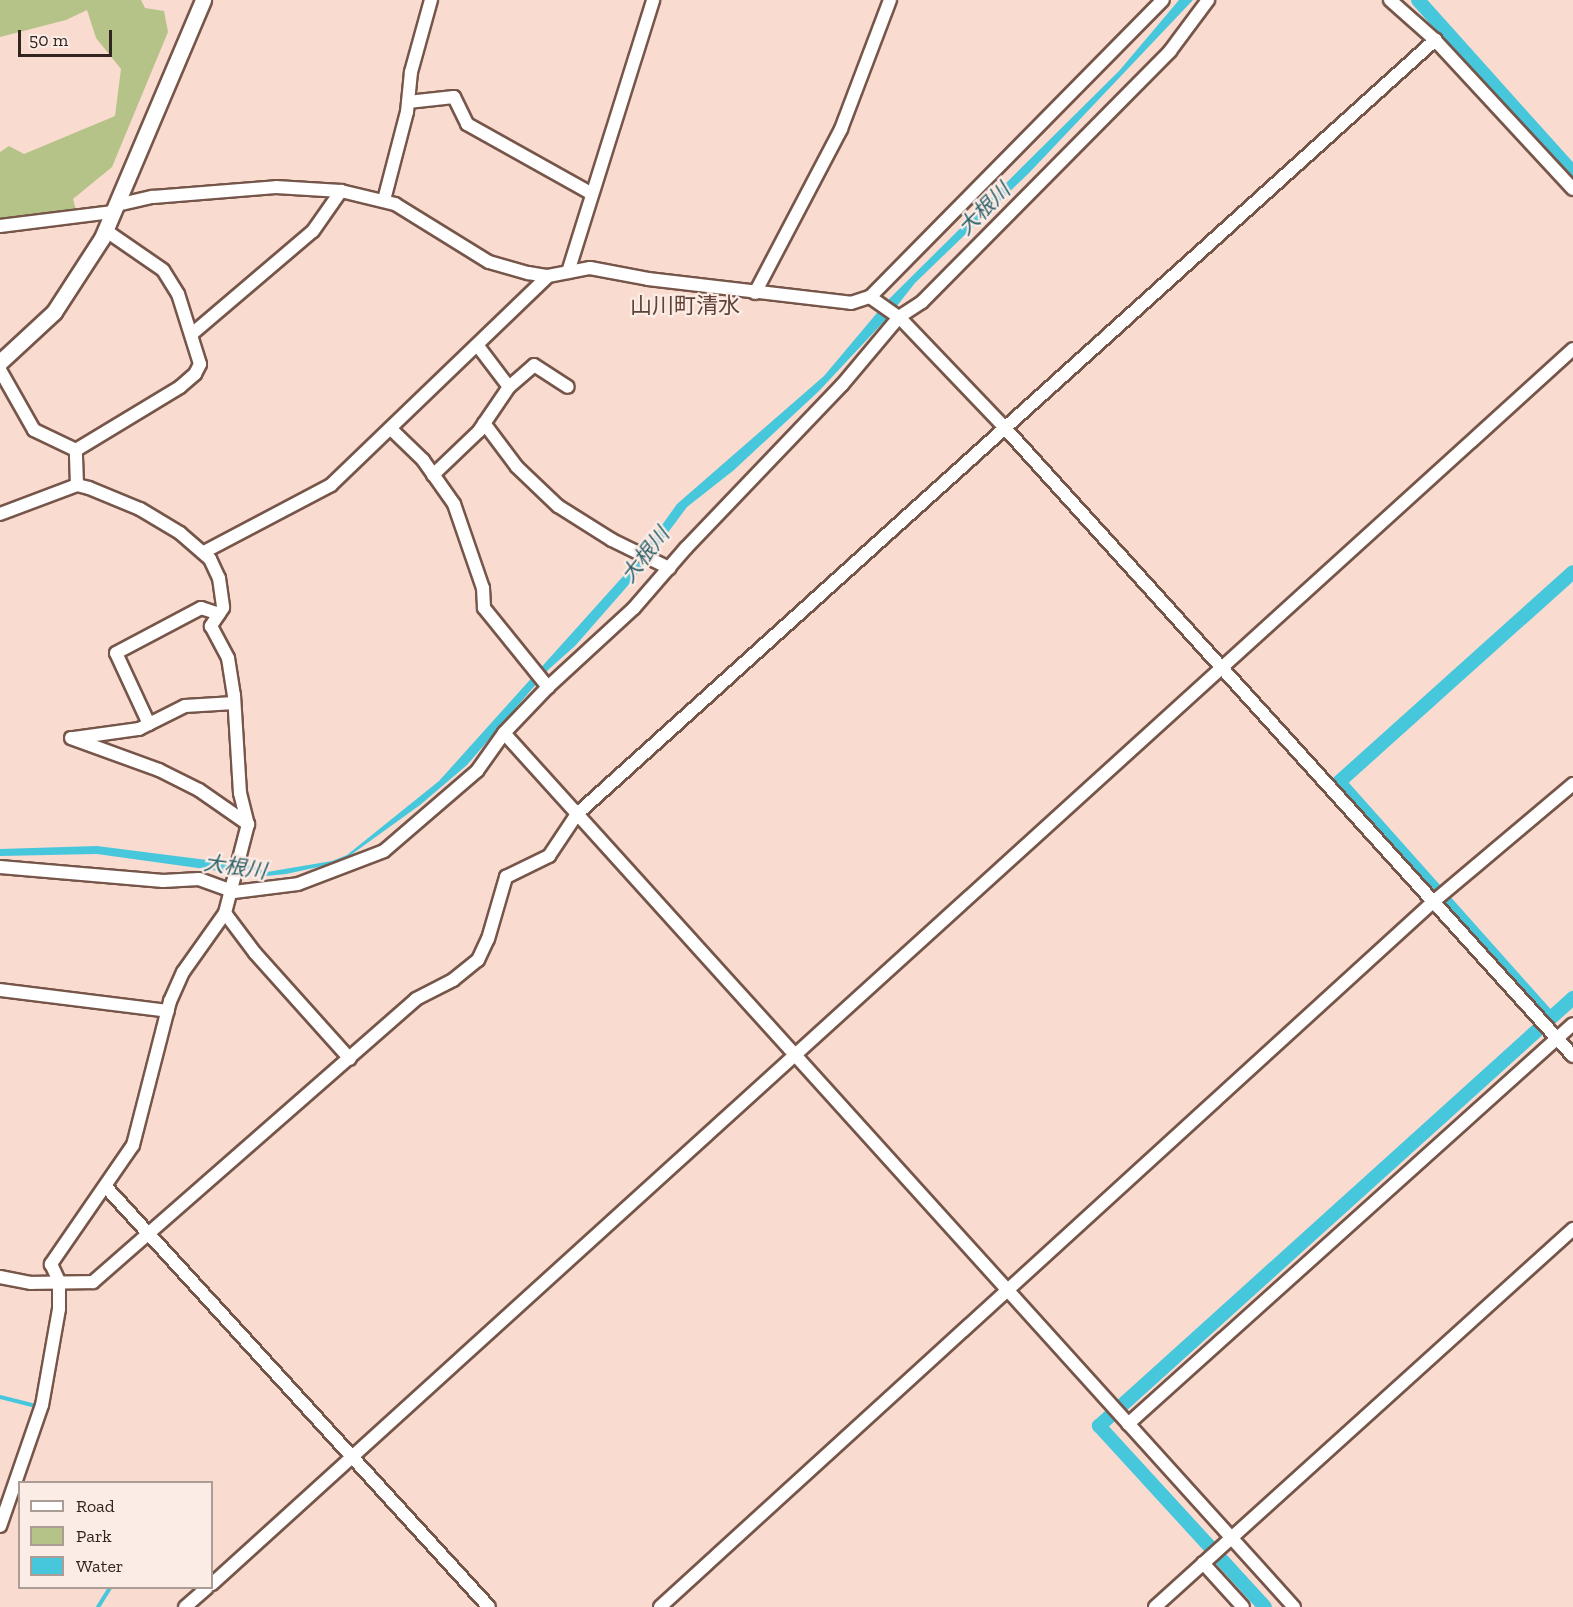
<!DOCTYPE html>
<html>
<head>
<meta charset="utf-8">
<style>
  body { margin:0 }
  #map { position:relative; width:1573px; height:1607px; overflow:hidden; background:#fadbd0; font-family:"Zilla Slab","Noto Sans JP",serif }
  div>[style] { position:absolute }
  [style*='--x'] { left:calc(var(--x)*1px); top:calc(var(--y)*1px); width:calc(var(--w)*1px); rotate:calc(var(--a)*1deg) }
  .green>* { inset:0; background:#b5c388 }
  .water>* { inset:0; background:#47c7dc }
  .stream>* { height:4px; margin:-2px; padding:0 2px; transform-origin:2px; border-radius:2px; background:#47c7dc }
  .canal>* { height:14px; margin:-7px; padding:0 7px; transform-origin:7px; border-radius:7px; background:#47c7dc }
  .roads { filter:drop-shadow(2px 0 #77564a) drop-shadow(-2px 0 #77564a) drop-shadow(0 2px #77564a) drop-shadow(0 -2px #77564a) }
  .minor>* { height:12px; margin:-6px; padding:0 6px; transform-origin:6px; border-radius:6px; background:#fff }
  .tertiary>* { height:15px; margin:-7.5px; padding:0 7.5px; transform-origin:7.5px; border-radius:7.5px; background:#fff }
  span { translate:-50% -50%; white-space:nowrap; text-align:center; line-height:1.15; -webkit-text-stroke:4.5px #fcece6; paint-order:stroke }
  .water-label { font-size:21px; color:#2c6069; font-style:italic }
  .quarter-label { font-size:22px; color:#614236 }
  .legend { position:absolute; left:18px; top:1481px; width:195px; height:108px; box-sizing:border-box; background:#fcece6; border:2px solid #ab9c96; margin:0; padding:8px 10px; list-style:none; font-size:18px; color:#32241f }
  .legend li { display:flex; align-items:center; gap:12px; height:30px }
  .legend b { width:30px; border:2px solid #ab9c96 }
  .scale { position:absolute; left:18px; top:30px; width:94px; height:27px; box-sizing:border-box; border:3px solid #32241f; border-top:0; padding-left:8px; font-size:18px; line-height:21px; white-space:nowrap; color:#32241f; -webkit-text-stroke:4px #fcece6; paint-order:stroke }
</style>
</head>
<body>
<div id="map">
  <div class="green">
    <i style="clip-path:polygon(0 0,141px 0,145px 8px,164px 11px,168px 32px,112px 167px,73px 199px,76px 210px,0 222px,0 152px,9px 146px,24px 154px,115px 116px,121px 69px,96px 38px,87px 10px,66px 20px,0 37px)"></i>
  </div>
  <div class="water">
    <i style="clip-path:polygon(1179px 0,1193px 0,1029px 173px,915px 283px,889px 316px,819px 391px,734px 470px,687px 507px,631px 582px,575px 646px,549px 669px,467px 765px,420px 805px,341px 862px,286px 874px,266px 876px,252px 869px,234px 873px,97px 854px,0 856px,0 849px,97px 846px,254px 866px,267px 872px,332px 861px,347px 855px,439px 781px,635px 563px,677px 504px,824px 376px,887px 301px,1119px 71px)"></i>
  </div>
  <div class="stream">
    <i style="--x:0;--y:1397;--w:38;--a:14"></i>
    <i style="--x:98;--y:1607;--w:22;--a:-58"></i>
  </div>
  <div class="canal">
    <i style="--x:1418;--y:0;--w:232;--a:48.1"></i>
    <i style="--x:1550;--y:1019;--w:317;--a:-131.7"></i>
    <i style="--x:1339;--y:782;--w:314;--a:-41.9"></i>
    <i style="--x:1265;--y:1607;--w:246;--a:-132.5"></i>
    <i style="--x:1099;--y:1426;--w:639;--a:-42.08"></i>
  </div>
  <div class="roads">
    <div class="minor">
      <i style="--x:1390;--y:0;--w:60;--a:41.6"></i>
      <i style="--x:1435;--y:40;--w:203;--a:47.2"></i>
      <i style="--x:408;--y:102;--w:46;--a:-6.2"></i>
      <i style="--x:454;--y:97;--w:30;--a:64"></i>
      <i style="--x:467;--y:124;--w:143;--a:29.2"></i>
      <i style="--x:384;--y:200;--w:91;--a:-75.4"></i>
      <i style="--x:407;--y:112;--w:40;--a:-84.3"></i>
      <i style="--x:411;--y:72;--w:75;--a:-74.5"></i>
      <i style="--x:117;--y:205;--w:37;--a:-13"></i>
      <i style="--x:153;--y:197;--w:123;--a:-4.6"></i>
      <i style="--x:276;--y:187;--w:65;--a:3.5"></i>
      <i style="--x:341;--y:191;--w:56;--a:13.5"></i>
      <i style="--x:395;--y:204;--w:110;--a:31.7"></i>
      <i style="--x:489;--y:262;--w:41;--a:15.8"></i>
      <i style="--x:528;--y:273;--w:20;--a:9"></i>
      <i style="--x:548;--y:276;--w:43;--a:-10.8"></i>
      <i style="--x:590;--y:268;--w:59;--a:10.7"></i>
      <i style="--x:648;--y:279;--w:204;--a:6.7"></i>
      <i style="--x:851;--y:303;--w:20;--a:-18"></i>
      <i style="--x:870;--y:297;--w:417;--a:-45.4"></i>
      <i style="--x:0;--y:226;--w:114;--a:-7.1"></i>
      <i style="--x:568;--y:272;--w:285;--a:-72.6"></i>
      <i style="--x:755;--y:293;--w:185;--a:-62.3"></i>
      <i style="--x:841;--y:129;--w:138;--a:-69.2"></i>
      <i style="--x:870;--y:297;--w:35;--a:35"></i>
      <i style="--x:899;--y:317;--w:152;--a:46.3"></i>
      <i style="--x:1004;--y:427;--w:848;--a:47.87"></i>
      <i style="--x:193;--y:333;--w:157;--a:-40.4"></i>
      <i style="--x:313;--y:231;--w:49;--a:-55"></i>
      <i style="--x:0;--y:370;--w:69;--a:60.5"></i>
      <i style="--x:34;--y:430;--w:47;--a:25.5"></i>
      <i style="--x:509;--y:387;--w:33;--a:-41"></i>
      <i style="--x:534;--y:365;--w:40;--a:32.9"></i>
      <i style="--x:484;--y:423;--w:55;--a:53.1"></i>
      <i style="--x:517;--y:467;--w:57;--a:43.6"></i>
      <i style="--x:558;--y:506;--w:64;--a:32.2"></i>
      <i style="--x:612;--y:540;--w:64;--a:26.2"></i>
      <i style="--x:391;--y:429;--w:45;--a:44.1"></i>
      <i style="--x:423;--y:460;--w:54;--a:54.8"></i>
      <i style="--x:454;--y:504;--w:89;--a:71"></i>
      <i style="--x:483;--y:588;--w:20;--a:87"></i>
      <i style="--x:484;--y:608;--w:102;--a:51"></i>
      <i style="--x:433;--y:475;--w:64;--a:-43.7"></i>
      <i style="--x:479;--y:431;--w:53;--a:-55.7"></i>
      <i style="--x:509;--y:387;--w:51;--a:-127.1"></i>
      <i style="--x:77;--y:485;--w:35;--a:-92"></i>
      <i style="--x:76;--y:450;--w:122;--a:-31.2"></i>
      <i style="--x:180;--y:387;--w:20;--a:-41"></i>
      <i style="--x:195;--y:374;--w:11;--a:-63"></i>
      <i style="--x:200;--y:364;--w:73;--a:-107.4"></i>
      <i style="--x:178;--y:294;--w:28;--a:-122"></i>
      <i style="--x:163;--y:270;--w:70;--a:-145.4"></i>
      <i style="--x:0;--y:514;--w:82;--a:-20.6"></i>
      <i style="--x:77;--y:485;--w:12;--a:14"></i>
      <i style="--x:89;--y:488;--w:55;--a:22.4"></i>
      <i style="--x:140;--y:509;--w:47;--a:31"></i>
      <i style="--x:180;--y:533;--w:40;--a:41"></i>
      <i style="--x:210;--y:559;--w:21;--a:65"></i>
      <i style="--x:219;--y:578;--w:30;--a:82"></i>
      <i style="--x:223;--y:608;--w:22;--a:124"></i>
      <i style="--x:211;--y:626;--w:36;--a:62"></i>
      <i style="--x:228;--y:658;--w:37;--a:81"></i>
      <i style="--x:234;--y:695;--w:98;--a:86.5"></i>
      <i style="--x:240;--y:793;--w:32;--a:76"></i>
      <i style="--x:248;--y:824;--w:92;--a:104.5"></i>
      <i style="--x:225;--y:913;--w:72;--a:125.4"></i>
      <i style="--x:183;--y:972;--w:32;--a:114"></i>
      <i style="--x:170;--y:1001;--w:149;--a:104.4"></i>
      <i style="--x:133;--y:1145;--w:145;--a:124.6"></i>
      <i style="--x:51;--y:1264;--w:19;--a:65"></i>
      <i style="--x:59;--y:1281;--w:28;--a:90"></i>
      <i style="--x:59;--y:1309;--w:97;--a:100"></i>
      <i style="--x:42;--y:1405;--w:128;--a:109.1"></i>
      <i style="--x:204;--y:552;--w:144;--a:-27.8"></i>
      <i style="--x:331;--y:485;--w:301;--a:-43.9"></i>
      <i style="--x:149;--y:724;--w:78;--a:-114.9"></i>
      <i style="--x:116;--y:653;--w:96;--a:-27.9"></i>
      <i style="--x:201;--y:608;--w:19;--a:18"></i>
      <i style="--x:504;--y:733;--w:1178;--a:47.89"></i>
      <i style="--x:71;--y:738;--w:94;--a:20"></i>
      <i style="--x:159;--y:770;--w:45;--a:26.6"></i>
      <i style="--x:199;--y:790;--w:60;--a:34.8"></i>
      <i style="--x:74;--y:738;--w:66;--a:-7.9"></i>
      <i style="--x:139;--y:729;--w:51;--a:-26.6"></i>
      <i style="--x:185;--y:706;--w:49;--a:-3.5"></i>
      <i style="--x:0;--y:867;--w:164;--a:4.9"></i>
      <i style="--x:163;--y:881;--w:36;--a:-3"></i>
      <i style="--x:199;--y:879;--w:37;--a:20"></i>
      <i style="--x:234;--y:892;--w:64;--a:-7.1"></i>
      <i style="--x:298;--y:884;--w:92;--a:-21"></i>
      <i style="--x:384;--y:851;--w:123;--a:-40.7"></i>
      <i style="--x:477;--y:771;--w:47;--a:-54.6"></i>
      <i style="--x:504;--y:733;--w:64;--a:-46.3"></i>
      <i style="--x:548;--y:687;--w:117;--a:-42.6"></i>
      <i style="--x:634;--y:608;--w:79;--a:-49.1"></i>
      <i style="--x:686;--y:548;--w:226;--a:-46.3"></i>
      <i style="--x:842;--y:385;--w:89;--a:-50"></i>
      <i style="--x:899;--y:317;--w:27;--a:-33"></i>
      <i style="--x:922;--y:302;--w:353;--a:-45.3"></i>
      <i style="--x:1170;--y:51;--w:64;--a:-53.3"></i>
      <i style="--x:225;--y:913;--w:50;--a:53.1"></i>
      <i style="--x:255;--y:953;--w:142;--a:48.1"></i>
      <i style="--x:0;--y:990;--w:169;--a:7.1"></i>
      <i style="--x:106;--y:1187;--w:568;--a:47.64"></i>
      <i style="--x:0;--y:1277;--w:32;--a:11"></i>
      <i style="--x:31;--y:1283;--w:62;--a:-0.9"></i>
      <i style="--x:93;--y:1282;--w:429;--a:-41.2"></i>
      <i style="--x:416;--y:999;--w:42;--a:-27.2"></i>
      <i style="--x:453;--y:980;--w:32;--a:-39"></i>
      <i style="--x:478;--y:960;--w:23;--a:-65"></i>
      <i style="--x:488;--y:939;--w:65;--a:-73.8"></i>
      <i style="--x:506;--y:877;--w:48;--a:-26"></i>
      <i style="--x:549;--y:856;--w:50;--a:-56.3"></i>
      <i style="--x:577;--y:814;--w:1156;--a:-42.05"></i>
      <i style="--x:1128;--y:1424;--w:598;--a:-41.95"></i>
      <i style="--x:1203;--y:1563;--w:59;--a:47.7"></i>
      <i style="--x:212;--y:1584;--w:1838;--a:-42.22"></i>
      <i style="--x:185;--y:1607;--w:29;--a:-41"></i>
      <i style="--x:660;--y:1607;--w:1046;--a:-42.37"></i>
      <i style="--x:1433;--y:902;--w:183;--a:-40.1"></i>
      <i style="--x:1155;--y:1607;--w:564;--a:-42.12"></i>
    </div>
    <div class="tertiary">
      <i style="--x:0;--y:362;--w:74;--a:-42.8"></i>
      <i style="--x:54;--y:312;--w:88;--a:-57"></i>
      <i style="--x:102;--y:238;--w:259;--a:-67"></i>
    </div>
  </div>
  <div class="water-label">
    <span style="left:984px;top:209px;rotate:-45deg">大根川</span>
    <span style="left:645px;top:555px;rotate:-52deg">大根川</span>
    <span style="left:235px;top:867px;rotate:8deg">大根川</span>
  </div>
  <div class="quarter-label">
    <span style="left:685px;top:306px">山川町清水</span>
  </div>
  <ul class="legend">
  <li><b style="height:8px;background:#fff"></b>Road</li>
  <li><b style="height:16px;background:#b5c388"></b>Park</li>
  <li><b style="height:16px;background:#47c7dc"></b>Water</li>
  </ul>
  <div class="scale">50 m</div>
</div>
</body>
</html>
